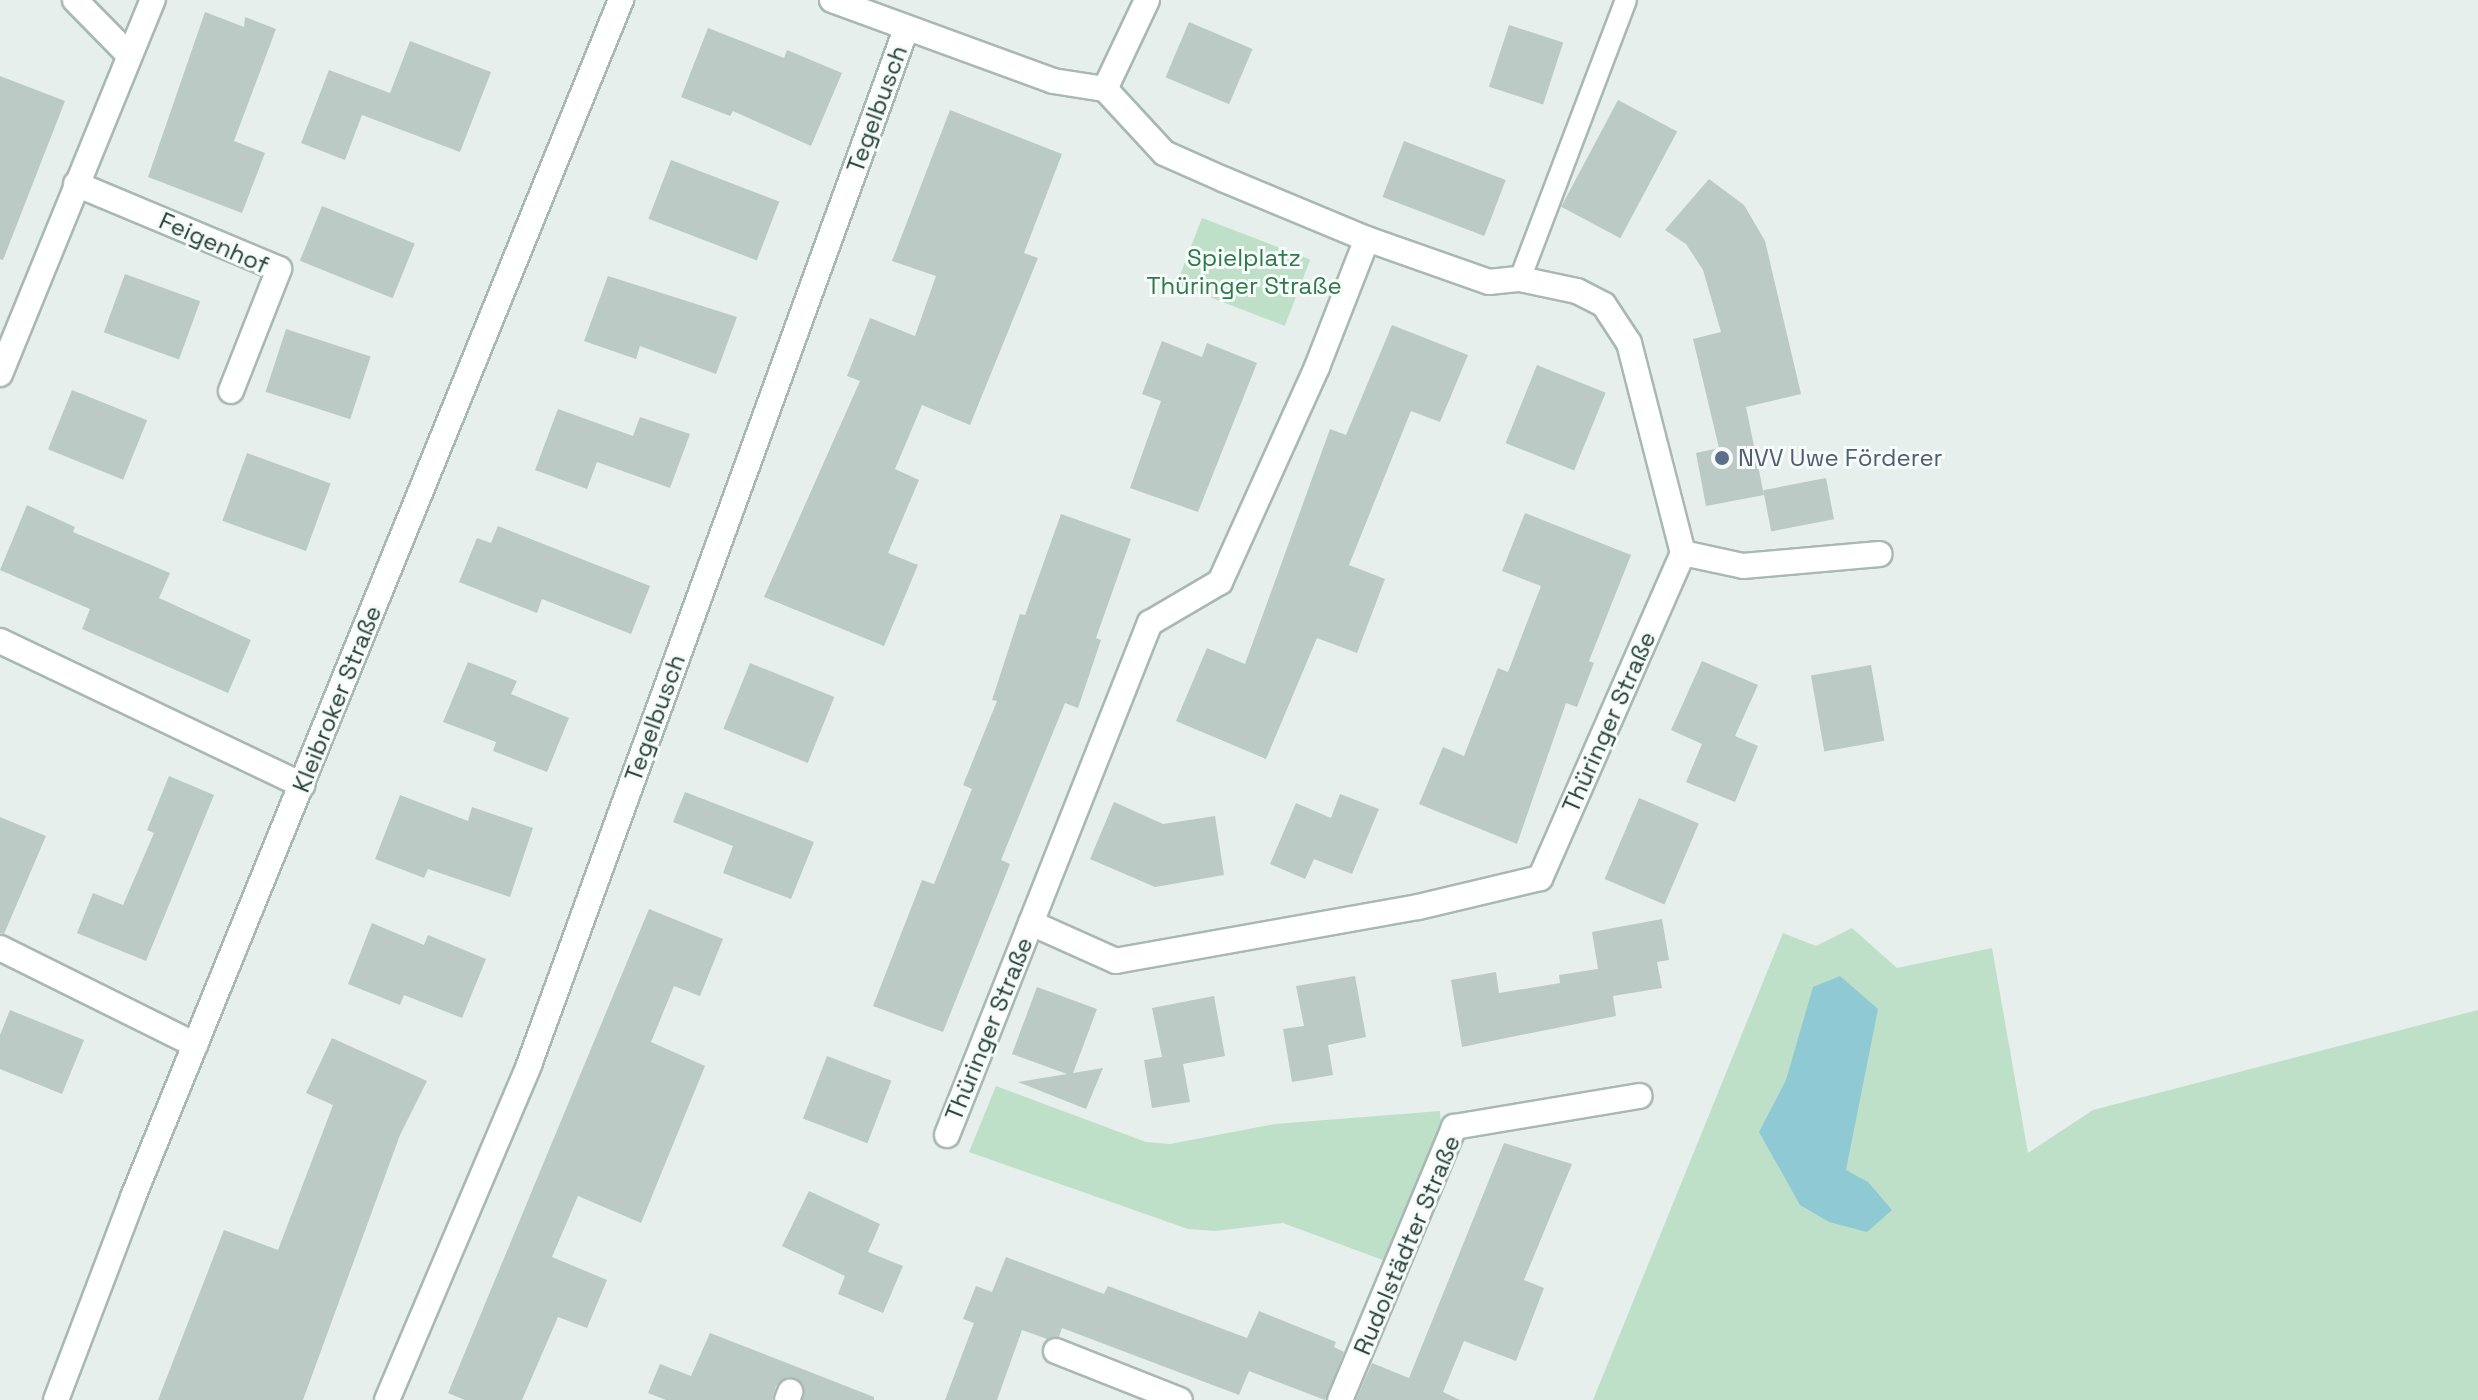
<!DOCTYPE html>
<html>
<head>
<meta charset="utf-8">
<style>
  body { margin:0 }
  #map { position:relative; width:2478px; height:1400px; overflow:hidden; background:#e6efeb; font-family:"Space Grotesk",sans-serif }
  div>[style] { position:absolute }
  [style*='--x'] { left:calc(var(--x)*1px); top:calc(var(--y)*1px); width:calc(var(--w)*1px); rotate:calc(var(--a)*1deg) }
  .green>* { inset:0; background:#bfe0c8; transform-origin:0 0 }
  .water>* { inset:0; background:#8ec9d4 }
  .building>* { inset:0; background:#bbcac4; transform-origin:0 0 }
  .roads { filter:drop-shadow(2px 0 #a8b8b2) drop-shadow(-2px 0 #a8b8b2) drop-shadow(0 2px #a8b8b2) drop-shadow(0 -2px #a8b8b2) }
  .lane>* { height:20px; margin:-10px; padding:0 10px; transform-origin:10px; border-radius:10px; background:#fff }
  .street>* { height:24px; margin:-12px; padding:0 12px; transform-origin:12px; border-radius:12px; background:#fff }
  .secondary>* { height:24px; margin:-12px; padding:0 12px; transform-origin:12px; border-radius:12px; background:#fff }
  .dots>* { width:22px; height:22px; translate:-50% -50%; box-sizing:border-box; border:4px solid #f7fbf9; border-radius:50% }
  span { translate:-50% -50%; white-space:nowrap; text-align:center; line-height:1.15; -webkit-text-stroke:6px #f7fbf9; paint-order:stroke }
  .street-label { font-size:24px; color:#24423a }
  .park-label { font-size:24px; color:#2d7a4b }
  .service-label { font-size:24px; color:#4e5e75 }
  .left { translate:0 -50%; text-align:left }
</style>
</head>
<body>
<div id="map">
  <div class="green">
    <i style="left:1202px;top:218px;width:116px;height:71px;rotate:21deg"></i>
    <i style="clip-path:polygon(1852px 928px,1897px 968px,1992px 948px,2028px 1153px,2093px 1110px,2478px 1010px,2478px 1400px,1593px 1400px,1783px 933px,1816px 946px)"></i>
    <i style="clip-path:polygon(996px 1086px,1146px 1142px,1170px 1144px,1275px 1124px,1440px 1111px,1441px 1126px,1388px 1262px,1283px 1223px,1215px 1231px,1188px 1229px,969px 1152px)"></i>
  </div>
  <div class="water">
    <i style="clip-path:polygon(1840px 976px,1878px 1009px,1846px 1170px,1868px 1182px,1892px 1210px,1867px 1232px,1829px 1222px,1800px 1205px,1759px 1132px,1786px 1080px,1813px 987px)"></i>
  </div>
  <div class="building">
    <i style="clip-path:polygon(205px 12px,244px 27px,245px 17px,276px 29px,234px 141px,265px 153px,242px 213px,148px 177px)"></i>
    <i style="left:1189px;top:22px;width:69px;height:60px;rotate:23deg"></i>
    <i style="left:1509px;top:25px;width:57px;height:65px;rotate:18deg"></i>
    <i style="clip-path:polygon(708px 28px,784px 58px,787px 50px,842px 73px,811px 146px,733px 111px,730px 116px,681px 97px)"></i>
    <i style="clip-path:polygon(410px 41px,491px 72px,460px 152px,362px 115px,345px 160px,301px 143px,329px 70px,390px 93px)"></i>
    <i style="clip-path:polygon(0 76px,65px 101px,3px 260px,0 259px)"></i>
    <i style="left:1618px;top:100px;width:67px;height:121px;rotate:28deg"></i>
    <i style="clip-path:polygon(950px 110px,1062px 154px,1024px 253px,1038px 258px,970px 425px,922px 405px,895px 469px,919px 480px,888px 553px,918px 565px,884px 646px,764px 597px,860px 381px,847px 376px,870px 318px,915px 336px,936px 276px,892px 261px)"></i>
    <i style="left:1404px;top:141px;width:109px;height:60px;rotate:21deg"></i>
    <i style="left:671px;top:160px;width:116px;height:63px;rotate:21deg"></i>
    <i style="clip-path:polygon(1709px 179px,1744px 205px,1765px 241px,1801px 394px,1746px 407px,1764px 495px,1706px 506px,1696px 453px,1719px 448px,1693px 339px,1721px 332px,1703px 270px,1686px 244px,1665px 230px)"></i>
    <i style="left:322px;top:206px;width:100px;height:59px;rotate:22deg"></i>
    <i style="left:125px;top:274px;width:80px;height:62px;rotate:20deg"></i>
    <i style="clip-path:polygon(608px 276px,737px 317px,716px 374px,640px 346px,636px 359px,584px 341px)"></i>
    <i style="clip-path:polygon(1392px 325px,1468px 355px,1440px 422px,1411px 411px,1349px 565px,1385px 579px,1357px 653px,1317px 638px,1266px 759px,1176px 721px,1207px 648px,1245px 664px,1330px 429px,1346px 435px)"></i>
    <i style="left:286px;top:329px;width:89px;height:66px;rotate:18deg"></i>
    <i style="clip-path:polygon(1162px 341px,1202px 357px,1207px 343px,1257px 363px,1198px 512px,1130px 488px,1161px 401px,1142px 394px)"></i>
    <i style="left:1537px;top:365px;width:74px;height:84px;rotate:22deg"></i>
    <i style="left:72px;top:390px;width:81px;height:64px;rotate:22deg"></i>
    <i style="clip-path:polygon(558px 409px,633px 436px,640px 417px,690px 434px,670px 488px,597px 462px,587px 489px,535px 470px)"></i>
    <i style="left:247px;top:453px;width:89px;height:72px;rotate:20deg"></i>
    <i style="left:1826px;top:478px;width:42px;height:64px;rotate:79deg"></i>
    <i style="clip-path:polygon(27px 505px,75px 527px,73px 532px,170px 573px,159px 598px,251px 640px,228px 693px,82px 629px,90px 609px,0 570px)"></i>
    <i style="clip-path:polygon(1525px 513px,1631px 555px,1589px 661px,1594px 663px,1577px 707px,1566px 703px,1517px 844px,1419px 804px,1443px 747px,1464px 756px,1498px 668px,1508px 672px,1541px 586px,1502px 571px)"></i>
    <i style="clip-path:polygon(1061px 514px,1131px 539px,1096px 638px,1101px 640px,1078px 708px,1065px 703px,1001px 860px,1010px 864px,943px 1032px,873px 1006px,922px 880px,934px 884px,972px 789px,963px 785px,997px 701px,992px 700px,1020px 614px,1025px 615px)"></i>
    <i style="clip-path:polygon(498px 526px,650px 586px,631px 634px,542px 599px,537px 613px,459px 582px,477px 538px,491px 543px)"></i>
    <i style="clip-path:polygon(1702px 661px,1758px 685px,1735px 736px,1758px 746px,1735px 802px,1686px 782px,1702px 744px,1671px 730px)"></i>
    <i style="clip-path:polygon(468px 662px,517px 681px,511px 694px,569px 718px,547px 772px,493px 751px,496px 742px,443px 722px)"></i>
    <i style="left:750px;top:663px;width:91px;height:71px;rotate:22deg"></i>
    <i style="left:1871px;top:665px;width:77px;height:61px;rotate:80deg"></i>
    <i style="clip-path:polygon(169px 776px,214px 795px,146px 961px,77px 933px,93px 893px,123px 905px,154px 833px,147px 830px)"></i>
    <i style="clip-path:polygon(685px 792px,814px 842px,791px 899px,723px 873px,733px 846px,673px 822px)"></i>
    <i style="clip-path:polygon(1340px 794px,1379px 809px,1352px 874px,1314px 859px,1305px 879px,1270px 864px,1296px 803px,1331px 818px)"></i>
    <i style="clip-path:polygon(400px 795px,468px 821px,472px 807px,533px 828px,510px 897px,428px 869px,424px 878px,375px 859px)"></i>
    <i style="left:1639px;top:798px;width:65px;height:88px;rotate:23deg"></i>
    <i style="clip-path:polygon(1114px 802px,1163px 824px,1215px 816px,1224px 875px,1155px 887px,1090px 859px)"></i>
    <i style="clip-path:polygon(0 817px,46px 836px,4px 934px,0 933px)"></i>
    <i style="clip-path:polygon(649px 909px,723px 939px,700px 996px,674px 986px,651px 1042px,705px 1066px,641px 1223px,578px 1196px,552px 1257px,607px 1280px,587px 1328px,558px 1317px,522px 1400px,465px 1400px,448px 1393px)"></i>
    <i style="clip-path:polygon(1662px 919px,1669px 960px,1657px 962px,1662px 988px,1613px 996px,1616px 1016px,1462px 1047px,1451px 980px,1496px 972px,1499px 993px,1560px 983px,1559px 975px,1598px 969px,1592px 932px)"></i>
    <i style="clip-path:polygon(372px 923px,424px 945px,428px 935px,486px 959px,462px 1018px,404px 995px,400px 1005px,348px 984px)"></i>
    <i style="clip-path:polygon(1355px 976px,1366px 1037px,1328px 1045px,1333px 1075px,1292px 1082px,1283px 1029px,1304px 1026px,1296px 986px)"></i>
    <i style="clip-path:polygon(1037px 987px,1097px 1009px,1073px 1073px,1103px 1068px,1086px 1109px,1018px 1082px,1067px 1074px,1012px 1054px)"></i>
    <i style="clip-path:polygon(1214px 996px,1225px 1056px,1183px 1064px,1190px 1102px,1152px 1108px,1144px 1060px,1162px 1057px,1152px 1008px)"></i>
    <i style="clip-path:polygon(10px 1010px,84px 1040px,62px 1094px,0 1069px,0 1035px)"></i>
    <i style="clip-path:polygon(332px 1038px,427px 1081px,400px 1135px,303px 1400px,158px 1400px,224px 1230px,278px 1250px,333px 1105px,306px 1093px)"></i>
    <i style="left:827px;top:1056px;width:69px;height:67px;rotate:21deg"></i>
    <i style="clip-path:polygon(1504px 1143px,1572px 1164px,1524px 1280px,1544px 1288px,1516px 1361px,1464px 1341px,1443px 1392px,1460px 1400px,1356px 1400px,1372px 1363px,1409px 1378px)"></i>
    <i style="clip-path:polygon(809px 1191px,880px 1224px,868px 1252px,903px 1266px,883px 1313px,838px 1294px,845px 1276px,782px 1246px)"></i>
    <i style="clip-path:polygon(1006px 1257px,1104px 1294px,1108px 1286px,1247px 1338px,1259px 1311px,1336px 1342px,1334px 1347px,1344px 1352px,1325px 1400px,1249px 1371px,1239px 1395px,1062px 1328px,1059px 1337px,1047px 1339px,1022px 1330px,997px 1400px,945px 1400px,974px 1323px,963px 1319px,976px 1286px,992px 1292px)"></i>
    <i style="clip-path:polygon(710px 1333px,874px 1397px,874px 1400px,803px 1400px,802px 1383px,788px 1377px,776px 1386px,772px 1400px,666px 1400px,648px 1393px,660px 1364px,691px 1376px)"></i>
  </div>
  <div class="roads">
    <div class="lane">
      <i style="--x:1520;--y:279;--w:298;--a:-69.2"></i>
    </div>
    <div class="street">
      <i style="--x:75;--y:0;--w:77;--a:45.5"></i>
      <i style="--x:832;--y:0;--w:235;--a:20.1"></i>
      <i style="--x:1053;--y:81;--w:53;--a:8.7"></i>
      <i style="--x:1105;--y:89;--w:87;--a:47.3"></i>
      <i style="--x:1164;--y:153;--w:67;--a:23.9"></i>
      <i style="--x:1225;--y:180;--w:154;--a:22.6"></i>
      <i style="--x:1367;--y:239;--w:129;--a:19.4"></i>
      <i style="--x:1489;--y:282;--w:31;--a:-6"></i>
      <i style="--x:1520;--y:279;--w:58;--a:11.9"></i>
      <i style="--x:1577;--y:291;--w:30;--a:27"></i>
      <i style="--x:1604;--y:305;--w:45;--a:56.7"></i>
      <i style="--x:1629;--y:343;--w:217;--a:75.6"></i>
      <i style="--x:1683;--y:553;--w:355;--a:113.7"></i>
      <i style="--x:1540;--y:878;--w:125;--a:166.6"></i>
      <i style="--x:1418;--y:907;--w:307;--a:169.9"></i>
      <i style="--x:1116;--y:961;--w:93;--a:-155.9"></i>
      <i style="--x:1031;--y:923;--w:323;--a:-68.4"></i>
      <i style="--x:1150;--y:623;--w:81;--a:-30.4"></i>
      <i style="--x:1220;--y:582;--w:236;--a:-65.7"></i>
      <i style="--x:1317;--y:367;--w:137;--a:-68.7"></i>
      <i style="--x:1105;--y:89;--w:98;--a:-64.7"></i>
      <i style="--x:76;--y:184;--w:220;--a:22.7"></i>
      <i style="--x:279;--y:269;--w:131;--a:111.5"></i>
      <i style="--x:0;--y:374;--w:404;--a:-67.8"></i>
      <i style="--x:1683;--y:553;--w:61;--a:12.2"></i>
      <i style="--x:1743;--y:566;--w:137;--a:-5"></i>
      <i style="--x:0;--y:641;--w:335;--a:25.5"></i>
      <i style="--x:0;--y:948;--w:218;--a:26.4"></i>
      <i style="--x:947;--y:1135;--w:228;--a:-68.4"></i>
      <i style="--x:1056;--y:1351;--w:133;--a:21.6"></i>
      <i style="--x:387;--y:1400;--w:364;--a:-67"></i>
      <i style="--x:529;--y:1065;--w:1102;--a:-70"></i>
      <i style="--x:787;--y:1400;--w:9;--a:-69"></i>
      <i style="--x:1340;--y:1400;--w:296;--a:-67.3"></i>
      <i style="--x:1454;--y:1127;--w:188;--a:-9.5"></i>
    </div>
    <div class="secondary">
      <i style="--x:56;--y:1400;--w:217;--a:-69.2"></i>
      <i style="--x:133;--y:1197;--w:1293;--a:-67.82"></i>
    </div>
  </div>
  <div class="dots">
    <i style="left:1722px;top:458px;background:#5c6f8a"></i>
  </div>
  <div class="street-label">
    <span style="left:877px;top:109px;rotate:-70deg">Tegelbusch</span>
    <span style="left:214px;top:243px;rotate:24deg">Feigenhof</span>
    <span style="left:337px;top:699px;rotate:-68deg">Kleibroker Straße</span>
    <span style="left:655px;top:718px;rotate:-70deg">Tegelbusch</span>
    <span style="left:1609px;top:722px;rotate:-66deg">Thüringer Straße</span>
    <span style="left:989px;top:1029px;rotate:-68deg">Thüringer Straße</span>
    <span style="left:1407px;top:1245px;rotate:-67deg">Rudolstädter Straße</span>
  </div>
  <div class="park-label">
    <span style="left:1244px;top:272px">Spielplatz<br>Thüringer Straße</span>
  </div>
  <div class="service-label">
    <span class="left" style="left:1738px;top:458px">NVV Uwe Förderer</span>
  </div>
</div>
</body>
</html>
